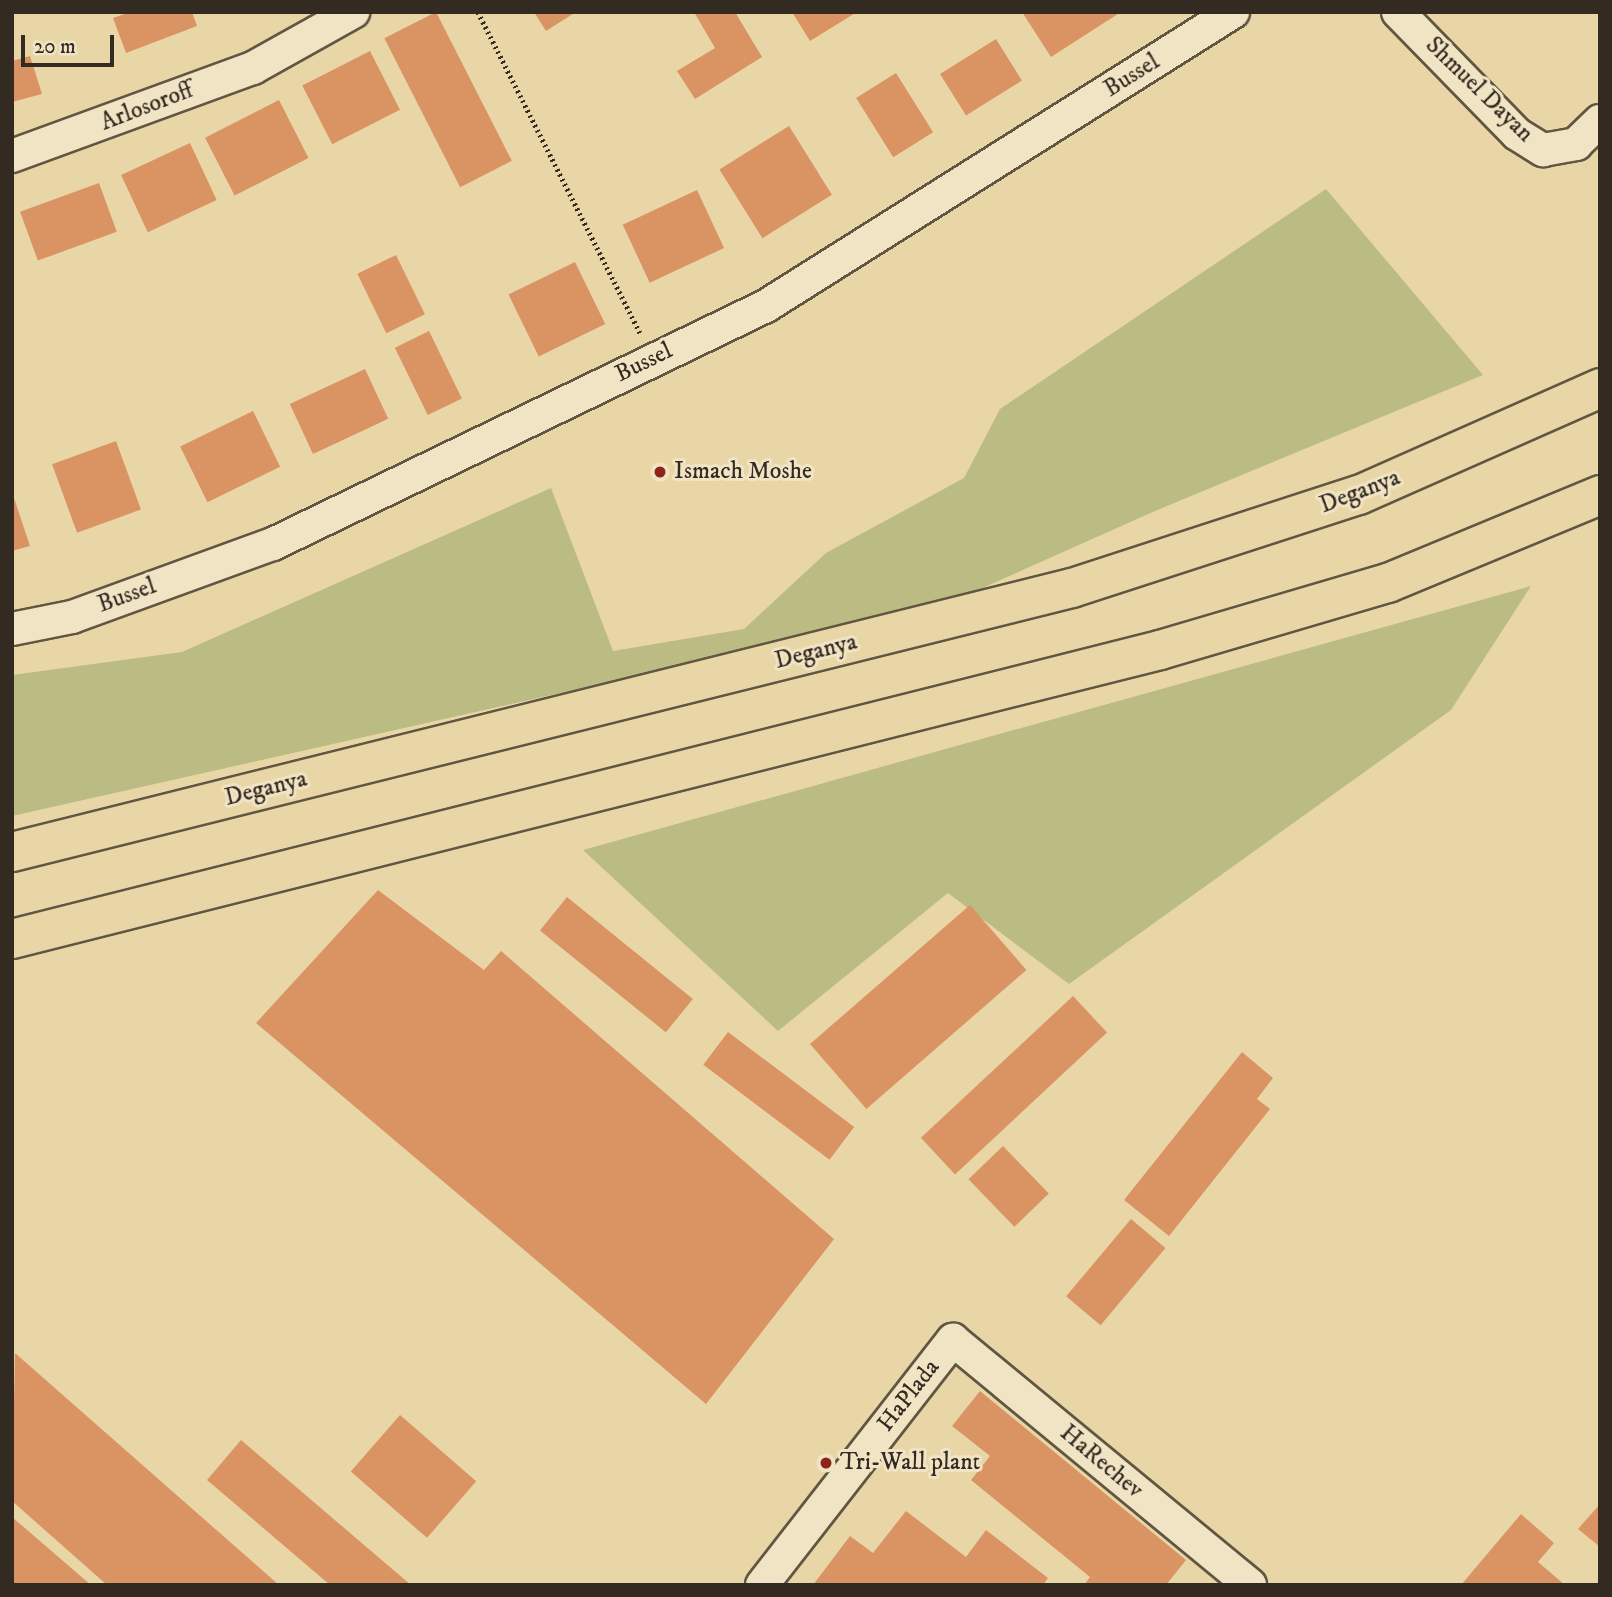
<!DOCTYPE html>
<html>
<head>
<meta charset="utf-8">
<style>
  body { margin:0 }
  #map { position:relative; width:1612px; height:1597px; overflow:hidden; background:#e9d6a6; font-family:"IM FELL DW Pica",serif }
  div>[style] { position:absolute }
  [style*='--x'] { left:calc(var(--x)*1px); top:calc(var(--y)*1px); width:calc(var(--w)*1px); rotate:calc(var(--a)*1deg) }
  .green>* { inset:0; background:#bbbc83 }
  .building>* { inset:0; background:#da9464; transform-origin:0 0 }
  .path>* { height:4.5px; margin-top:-2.25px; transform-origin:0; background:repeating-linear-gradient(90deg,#332b21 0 2px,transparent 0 5.5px) }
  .roads { filter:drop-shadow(2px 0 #605642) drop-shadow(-2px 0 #605642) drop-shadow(0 2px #605642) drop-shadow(0 -2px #605642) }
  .minor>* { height:32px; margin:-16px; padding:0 16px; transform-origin:16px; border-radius:16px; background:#f1e4c5 }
  .major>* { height:38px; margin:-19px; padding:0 19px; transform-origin:19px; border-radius:19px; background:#e9d6a6 }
  .dots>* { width:19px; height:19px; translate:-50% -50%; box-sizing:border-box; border:4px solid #f1e4c5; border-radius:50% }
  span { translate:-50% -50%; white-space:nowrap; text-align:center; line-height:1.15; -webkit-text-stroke:6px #f1e4c5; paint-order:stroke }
  .street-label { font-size:24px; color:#332b21 }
  .poi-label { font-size:24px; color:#332b21 }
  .left { translate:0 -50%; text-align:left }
  .frame { position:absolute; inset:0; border:14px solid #332b21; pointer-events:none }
  .scale { position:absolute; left:21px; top:35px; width:93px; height:32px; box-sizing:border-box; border:4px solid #332b21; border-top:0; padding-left:9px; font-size:21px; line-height:24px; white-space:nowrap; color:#332b21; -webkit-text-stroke:5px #f1e4c5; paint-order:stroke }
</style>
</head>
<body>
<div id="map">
  <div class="green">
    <i style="clip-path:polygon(1326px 189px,1483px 375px,1155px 511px,978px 590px,672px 668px,12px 816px,12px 675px,182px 652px,551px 488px,613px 651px,744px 629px,826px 553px,964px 478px,1000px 409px)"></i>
    <i style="clip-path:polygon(1531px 586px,1451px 710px,1069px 984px,948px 893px,778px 1031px,583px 850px)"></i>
  </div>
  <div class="building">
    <i style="clip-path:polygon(130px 12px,192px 12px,197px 26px,126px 53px,113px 18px)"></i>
    <i style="left:436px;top:12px;width:167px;height:58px;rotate:63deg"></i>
    <i style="clip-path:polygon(534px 12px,576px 12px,546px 31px)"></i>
    <i style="clip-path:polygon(694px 12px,735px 12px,762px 57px,695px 99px,677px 71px,715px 48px)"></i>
    <i style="clip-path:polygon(792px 12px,857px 12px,810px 41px)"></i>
    <i style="clip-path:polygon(1022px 12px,1121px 12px,1051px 57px)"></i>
    <i style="left:996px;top:39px;width:49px;height:66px;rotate:58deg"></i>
    <i style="left:370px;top:51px;width:66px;height:76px;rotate:63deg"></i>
    <i style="clip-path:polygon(30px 56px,42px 94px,12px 102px,12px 61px)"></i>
    <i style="left:896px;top:73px;width:70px;height:47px;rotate:58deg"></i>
    <i style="left:279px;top:100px;width:65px;height:83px;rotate:63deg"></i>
    <i style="left:789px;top:126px;width:81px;height:82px;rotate:58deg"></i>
    <i style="left:190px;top:143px;width:63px;height:76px;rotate:65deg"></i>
    <i style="left:99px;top:183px;width:52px;height:84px;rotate:70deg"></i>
    <i style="left:697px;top:190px;width:64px;height:82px;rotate:65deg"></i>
    <i style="left:396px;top:255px;width:66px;height:43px;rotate:64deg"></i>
    <i style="left:575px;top:262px;width:69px;height:74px;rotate:64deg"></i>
    <i style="left:429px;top:331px;width:75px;height:38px;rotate:64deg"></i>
    <i style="left:365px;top:369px;width:55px;height:83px;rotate:65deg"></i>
    <i style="left:253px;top:411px;width:62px;height:81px;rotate:64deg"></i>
    <i style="left:116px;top:441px;width:73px;height:68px;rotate:70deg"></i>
    <i style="clip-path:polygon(12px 492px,30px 546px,12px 551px)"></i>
    <i style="clip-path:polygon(378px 890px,484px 970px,501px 951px,834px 1239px,706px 1404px,256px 1023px)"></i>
    <i style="left:567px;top:897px;width:162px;height:43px;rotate:39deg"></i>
    <i style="left:970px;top:905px;width:86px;height:212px;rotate:49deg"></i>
    <i style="left:1073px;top:996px;width:50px;height:208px;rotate:47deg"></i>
    <i style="left:728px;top:1032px;width:158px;height:41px;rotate:37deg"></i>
    <i style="clip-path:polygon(1242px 1052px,1273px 1078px,1257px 1099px,1270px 1109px,1169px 1236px,1124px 1200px)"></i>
    <i style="left:1003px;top:1146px;width:66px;height:48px;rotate:46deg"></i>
    <i style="left:1131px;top:1219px;width:45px;height:101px;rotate:40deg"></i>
    <i style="clip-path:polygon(15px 1353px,279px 1585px,107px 1585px,12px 1501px)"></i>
    <i style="clip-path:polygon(980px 1391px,1186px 1560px,1166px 1585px,1084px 1585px,1090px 1577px,971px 1480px,990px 1456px,952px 1426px)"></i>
    <i style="left:400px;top:1415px;width:101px;height:75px;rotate:41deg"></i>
    <i style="clip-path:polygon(241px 1440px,411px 1585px,330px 1585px,207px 1480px)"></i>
    <i style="clip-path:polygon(1600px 1504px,1600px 1547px,1578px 1529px)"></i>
    <i style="clip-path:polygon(906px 1511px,966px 1557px,986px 1530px,1048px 1578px,1043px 1585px,813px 1585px,850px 1536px,873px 1553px)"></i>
    <i style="clip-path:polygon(1521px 1514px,1554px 1543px,1538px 1562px,1565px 1585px,1461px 1585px)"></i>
    <i style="clip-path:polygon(12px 1517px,91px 1585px,12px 1585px)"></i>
  </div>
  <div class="path">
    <i style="--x:478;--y:12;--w:360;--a:63.2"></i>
  </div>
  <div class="roads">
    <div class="minor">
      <i style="--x:1398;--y:12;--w:170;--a:45.7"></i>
      <i style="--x:1517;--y:134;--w:31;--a:32"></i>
      <i style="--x:1543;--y:150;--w:34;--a:-10"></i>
      <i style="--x:1576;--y:144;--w:33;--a:-44"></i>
      <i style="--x:12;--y:156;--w:257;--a:-20.1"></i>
      <i style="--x:253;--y:68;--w:115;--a:-29.2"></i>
      <i style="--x:12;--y:629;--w:61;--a:-11.3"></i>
      <i style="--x:72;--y:617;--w:214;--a:-20"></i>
      <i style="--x:273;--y:544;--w:547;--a:-25.77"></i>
      <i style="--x:766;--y:306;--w:552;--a:-32.19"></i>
      <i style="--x:762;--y:1585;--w:311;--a:-52.1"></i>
      <i style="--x:953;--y:1340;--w:385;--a:39.5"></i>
    </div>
    <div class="major">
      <i style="--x:12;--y:852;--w:1092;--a:-13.99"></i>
      <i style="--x:1072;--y:588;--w:302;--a:-18"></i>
      <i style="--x:1359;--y:495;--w:264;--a:-23.9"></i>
      <i style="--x:12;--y:939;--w:1184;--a:-14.13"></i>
      <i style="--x:1160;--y:650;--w:238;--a:-16.4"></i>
      <i style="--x:1388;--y:583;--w:230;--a:-22.5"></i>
    </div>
  </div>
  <div class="dots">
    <i style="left:660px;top:472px;background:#8f2418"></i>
    <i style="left:826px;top:1463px;background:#8f2418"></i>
  </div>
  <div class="street-label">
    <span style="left:1132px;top:76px;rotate:-32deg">Bussel</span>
    <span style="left:1479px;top:90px;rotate:44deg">Shmuel Dayan</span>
    <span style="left:147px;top:107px;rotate:-21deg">Arlosoroff</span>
    <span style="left:644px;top:363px;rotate:-26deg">Bussel</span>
    <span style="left:1360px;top:492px;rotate:-21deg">Deganya</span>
    <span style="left:127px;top:596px;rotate:-20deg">Bussel</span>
    <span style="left:816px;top:652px;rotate:-14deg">Deganya</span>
    <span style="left:266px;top:789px;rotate:-14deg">Deganya</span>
    <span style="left:909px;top:1396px;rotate:-52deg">HaPlada</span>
    <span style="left:1101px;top:1462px;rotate:40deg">HaRechev</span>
  </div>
  <div class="poi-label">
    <span class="left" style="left:674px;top:472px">Ismach Moshe</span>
    <span class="left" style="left:840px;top:1463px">Tri-Wall plant</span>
  </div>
  <div class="frame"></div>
  <div class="scale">20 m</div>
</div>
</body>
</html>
